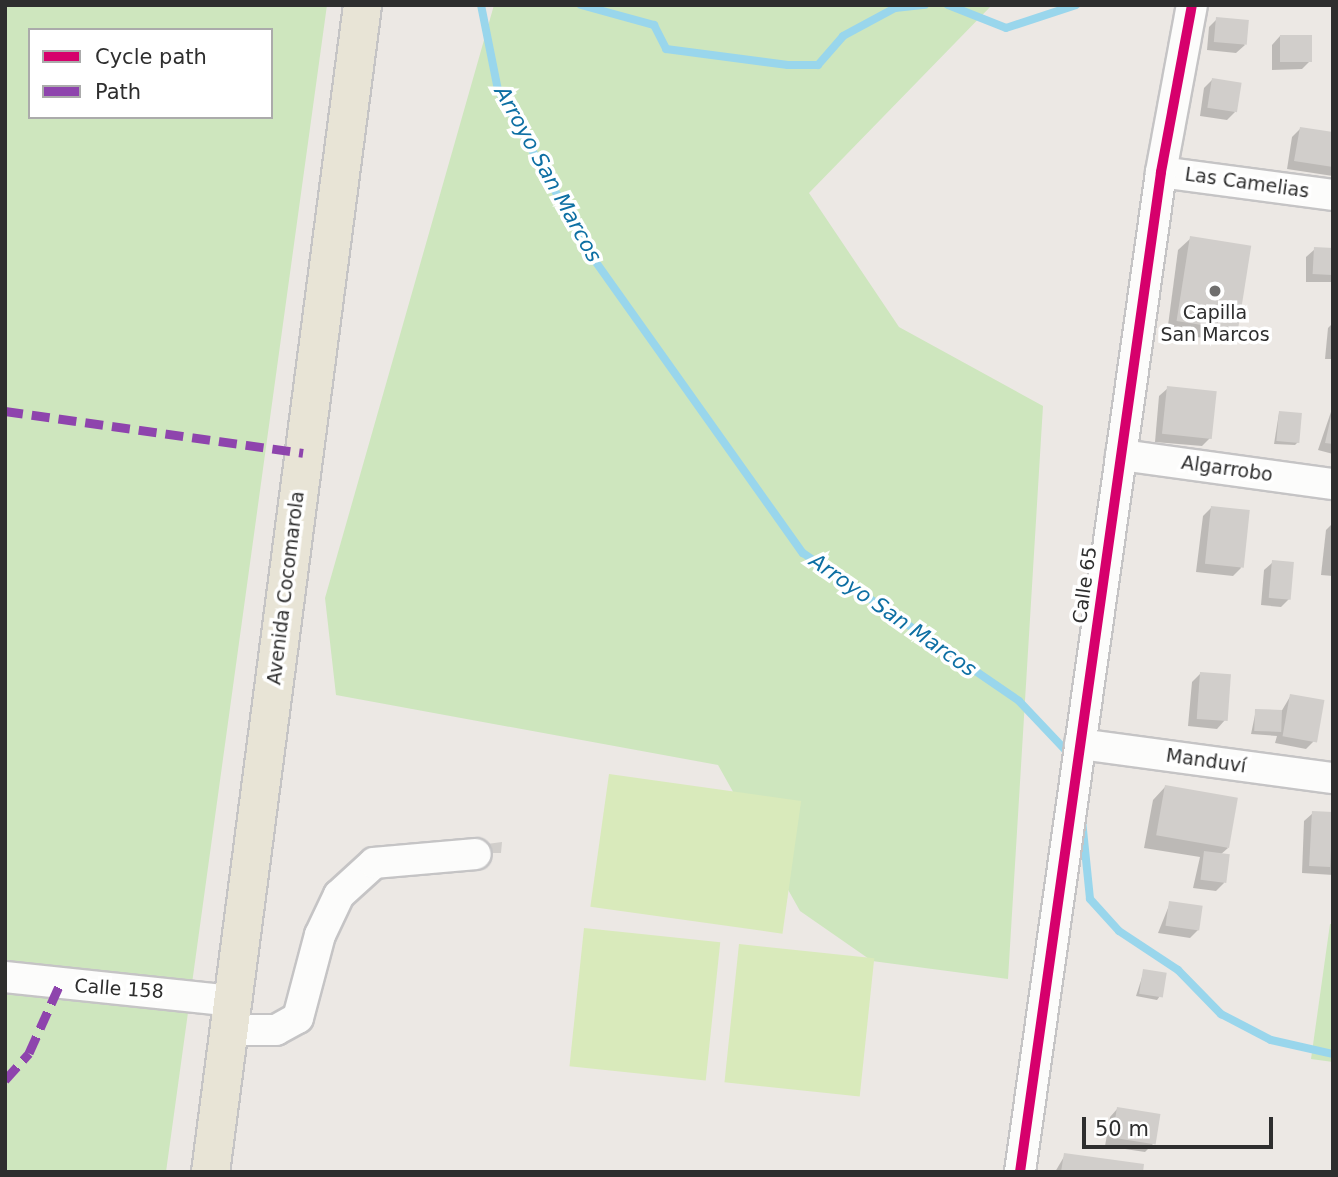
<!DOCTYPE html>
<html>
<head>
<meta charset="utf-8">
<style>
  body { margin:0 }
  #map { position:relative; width:1338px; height:1177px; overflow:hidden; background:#ece8e4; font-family:"DejaVu Sans",sans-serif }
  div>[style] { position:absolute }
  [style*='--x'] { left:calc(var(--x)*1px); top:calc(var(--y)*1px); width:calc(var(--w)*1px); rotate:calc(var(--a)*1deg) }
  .green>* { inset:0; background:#cee6be }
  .pitch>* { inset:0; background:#d9eabb; transform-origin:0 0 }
  .shadow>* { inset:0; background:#0003 }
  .stream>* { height:8px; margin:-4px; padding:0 4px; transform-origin:4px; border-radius:4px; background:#99d6ec }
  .building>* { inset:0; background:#d1cecb; transform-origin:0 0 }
  .roads { filter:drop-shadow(2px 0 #c5c4c5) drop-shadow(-2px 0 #c5c4c5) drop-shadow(0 2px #c5c4c5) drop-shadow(0 -2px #c5c4c5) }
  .minor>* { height:30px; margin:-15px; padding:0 15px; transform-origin:15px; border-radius:15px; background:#fcfcfb }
  .major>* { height:37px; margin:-18.5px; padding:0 18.5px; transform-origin:18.5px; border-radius:18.5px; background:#e8e4d6 }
  .quiet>* { height:9px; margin-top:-4.5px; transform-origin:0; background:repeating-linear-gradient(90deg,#8e44ad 0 18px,transparent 0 27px) }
  .cycleway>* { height:10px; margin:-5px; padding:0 5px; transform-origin:5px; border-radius:5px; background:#d6006c }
  .dots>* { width:19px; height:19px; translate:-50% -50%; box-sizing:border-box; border:4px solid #fff; border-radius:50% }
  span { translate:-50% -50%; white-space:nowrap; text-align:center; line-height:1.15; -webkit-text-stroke:7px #fff; paint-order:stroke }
  .street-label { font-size:19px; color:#2e2e2e }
  .poi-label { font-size:19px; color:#2e2e2e }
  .water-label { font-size:21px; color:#0d6fa3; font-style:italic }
  .frame { position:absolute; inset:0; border:7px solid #2e2e2e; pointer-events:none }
  .legend { position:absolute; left:28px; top:28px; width:245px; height:91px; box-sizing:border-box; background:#fff; border:2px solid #ababab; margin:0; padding:9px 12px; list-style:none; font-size:21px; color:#2e2e2e }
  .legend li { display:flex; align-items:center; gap:14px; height:35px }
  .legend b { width:35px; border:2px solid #ababab }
  .scale { position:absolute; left:1082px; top:1117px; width:191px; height:32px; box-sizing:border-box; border:4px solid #2e2e2e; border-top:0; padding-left:9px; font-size:21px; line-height:24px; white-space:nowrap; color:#2e2e2e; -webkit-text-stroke:5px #fff; paint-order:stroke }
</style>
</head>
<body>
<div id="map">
  <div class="green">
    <i style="clip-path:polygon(evenodd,5px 5px,327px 5px,166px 1172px,5px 1172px,5px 5px,30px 30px,271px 30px,271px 117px,30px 117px,30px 30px)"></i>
    <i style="clip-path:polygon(494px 5px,992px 5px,809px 193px,899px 327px,1043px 406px,1008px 979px,872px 961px,800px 911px,718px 765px,336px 695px,325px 598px)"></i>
    <i style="clip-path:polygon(1330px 924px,1333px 924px,1333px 1062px,1311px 1059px)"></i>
  </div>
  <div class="pitch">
    <i style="left:609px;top:774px;width:194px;height:134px;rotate:8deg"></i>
    <i style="left:584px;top:928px;width:137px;height:139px;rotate:6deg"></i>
    <i style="left:739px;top:944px;width:136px;height:139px;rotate:6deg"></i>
  </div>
  <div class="shadow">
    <i style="clip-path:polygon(1217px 19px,1245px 45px,1236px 53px,1207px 50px,1209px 27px)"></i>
    <i style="clip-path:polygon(1280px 36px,1310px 61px,1302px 69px,1272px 70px,1272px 45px)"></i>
    <i style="clip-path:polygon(1212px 80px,1235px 112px,1227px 120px,1200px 116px,1204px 88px)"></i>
    <i style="clip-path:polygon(1300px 129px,1333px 134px,1333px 176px,1287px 169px,1292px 137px)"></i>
    <i style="clip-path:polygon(1191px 238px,1238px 329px,1226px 341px,1167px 333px,1178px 250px)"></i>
    <i style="clip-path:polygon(1315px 249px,1333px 249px,1332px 282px,1306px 282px,1306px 257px)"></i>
    <i style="clip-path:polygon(1333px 323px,1333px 359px,1325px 359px,1328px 328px)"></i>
    <i style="clip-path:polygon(1168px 388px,1210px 438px,1202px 446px,1155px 442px,1159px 396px)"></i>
    <i style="clip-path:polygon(1333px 406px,1333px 454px,1318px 450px)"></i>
    <i style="clip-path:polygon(1279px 413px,1298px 442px,1295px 445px,1274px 444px)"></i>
    <i style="clip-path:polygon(1211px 508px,1241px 568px,1233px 576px,1196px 572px,1203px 516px)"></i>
    <i style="clip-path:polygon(1333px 523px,1333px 576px,1321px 575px,1326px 530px)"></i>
    <i style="clip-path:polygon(1273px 562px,1289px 599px,1281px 607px,1261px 605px,1264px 570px)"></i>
    <i style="clip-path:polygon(1200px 674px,1225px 720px,1217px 729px,1188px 726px,1192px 682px)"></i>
    <i style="clip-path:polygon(1291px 695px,1314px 741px,1306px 749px,1275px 743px,1277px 736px,1251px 734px,1256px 710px,1281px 712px)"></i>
    <i style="clip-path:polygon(1165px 787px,1228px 848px,1220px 855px,1224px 883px,1216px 891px,1193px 888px,1200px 857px,1144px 848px,1153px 800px)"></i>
    <i style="clip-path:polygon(1313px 813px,1333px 814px,1333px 875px,1302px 873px,1304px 821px)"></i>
    <i style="clip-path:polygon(1170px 903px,1198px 930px,1190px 938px,1158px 933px)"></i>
    <i style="clip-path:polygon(1144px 971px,1160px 996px,1157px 1000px,1136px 996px)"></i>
    <i style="clip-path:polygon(1118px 1108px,1153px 1144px,1145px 1152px,1105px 1146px,1110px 1117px)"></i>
    <i style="clip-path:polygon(1065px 1155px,1141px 1172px,1055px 1172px)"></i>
  </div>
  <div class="stream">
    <i style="--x:481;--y:5;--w:87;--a:78.7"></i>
    <i style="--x:498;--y:90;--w:193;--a:60.5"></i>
    <i style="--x:593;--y:258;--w:362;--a:54.6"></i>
    <i style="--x:803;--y:553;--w:262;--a:34.4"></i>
    <i style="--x:1019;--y:701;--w:74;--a:46.6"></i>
    <i style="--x:581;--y:5;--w:76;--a:15.3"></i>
    <i style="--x:654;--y:25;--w:27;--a:63"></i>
    <i style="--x:666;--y:49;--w:123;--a:7.5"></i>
    <i style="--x:788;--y:65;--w:30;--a:0"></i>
    <i style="--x:818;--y:65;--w:38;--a:-49"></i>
    <i style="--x:843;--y:36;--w:59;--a:-28.3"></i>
    <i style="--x:895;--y:8;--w:30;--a:-6"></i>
    <i style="--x:948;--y:5;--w:62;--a:21.6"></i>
    <i style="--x:1006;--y:28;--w:74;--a:-18.2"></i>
    <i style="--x:1082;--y:820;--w:79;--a:84.2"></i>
    <i style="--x:1090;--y:899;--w:43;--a:47.8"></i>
    <i style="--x:1119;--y:931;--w:71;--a:33.5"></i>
    <i style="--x:1178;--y:970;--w:62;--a:45.7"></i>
    <i style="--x:1221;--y:1014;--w:56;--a:27.5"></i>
    <i style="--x:1271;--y:1040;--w:64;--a:12.7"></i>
  </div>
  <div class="building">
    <i style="left:1216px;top:17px;width:33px;height:25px;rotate:5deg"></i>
    <i style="left:1280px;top:35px;width:32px;height:27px"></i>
    <i style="left:1212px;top:78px;width:30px;height:30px;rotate:9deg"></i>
    <i style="clip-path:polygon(1300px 127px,1333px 132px,1333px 167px,1294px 161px)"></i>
    <i style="left:1190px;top:236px;width:62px;height:86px;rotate:9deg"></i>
    <i style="left:1314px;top:247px;width:19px;height:27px;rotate:3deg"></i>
    <i style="left:1167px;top:386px;width:50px;height:48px;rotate:6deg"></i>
    <i style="left:1279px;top:411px;width:23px;height:30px;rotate:5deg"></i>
    <i style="clip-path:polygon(1332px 412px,1333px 412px,1333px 444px,1325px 443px)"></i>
    <i style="left:1211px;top:506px;width:39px;height:58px;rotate:6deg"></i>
    <i style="left:1272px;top:560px;width:22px;height:38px;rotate:5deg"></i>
    <i style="left:1200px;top:672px;width:31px;height:47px;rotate:4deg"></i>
    <i style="left:1290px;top:694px;width:35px;height:43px;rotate:10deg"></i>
    <i style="left:1255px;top:709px;width:27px;height:22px;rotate:2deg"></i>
    <i style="left:1165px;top:785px;width:74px;height:51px;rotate:10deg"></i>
    <i style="left:1312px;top:811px;width:21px;height:55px;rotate:3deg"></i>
    <i style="clip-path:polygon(502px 842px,501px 853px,487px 853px,487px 844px)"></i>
    <i style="left:1204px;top:851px;width:26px;height:29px;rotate:7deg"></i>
    <i style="left:1169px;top:901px;width:34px;height:25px;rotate:8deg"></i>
    <i style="left:1143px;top:969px;width:24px;height:25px;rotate:9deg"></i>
    <i style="left:1117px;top:1107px;width:44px;height:31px;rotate:9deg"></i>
    <i style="clip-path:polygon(1064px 1153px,1144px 1164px,1143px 1172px,1061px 1172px)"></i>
  </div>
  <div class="roads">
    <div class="minor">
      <i style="--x:1161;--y:172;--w:174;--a:7.6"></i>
      <i style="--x:1121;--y:455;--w:214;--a:7.8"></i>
      <i style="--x:1080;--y:744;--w:255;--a:7.7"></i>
      <i style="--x:5;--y:977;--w:228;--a:6"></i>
      <i style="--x:228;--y:1030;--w:48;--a:0"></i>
      <i style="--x:276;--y:1030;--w:25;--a:-29"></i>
      <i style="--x:298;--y:1018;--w:86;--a:-75.2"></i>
      <i style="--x:320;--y:935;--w:44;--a:-64.6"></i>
      <i style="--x:339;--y:895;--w:47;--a:-42.4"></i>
      <i style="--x:374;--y:863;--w:102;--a:-5"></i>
      <i style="--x:1020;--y:1172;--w:1010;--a:-81.97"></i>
      <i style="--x:1161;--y:172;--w:170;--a:-79.5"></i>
    </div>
    <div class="major">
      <i style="--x:210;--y:1172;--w:1177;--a:-82.58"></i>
    </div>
  </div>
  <div class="quiet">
    <i style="--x:5;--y:411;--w:301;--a:8"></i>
    <i style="--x:5;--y:1080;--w:36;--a:-48"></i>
    <i style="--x:29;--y:1053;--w:76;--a:-65.8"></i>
  </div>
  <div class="cycleway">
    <i style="--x:1020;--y:1172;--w:1010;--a:-81.97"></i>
    <i style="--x:1161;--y:172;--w:170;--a:-79.5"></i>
  </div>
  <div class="dots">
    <i style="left:1215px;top:291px;background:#706f6e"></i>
  </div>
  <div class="street-label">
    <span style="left:1247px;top:183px;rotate:8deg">Las Camelias</span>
    <span style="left:1227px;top:469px;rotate:8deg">Algarrobo</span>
    <span style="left:1085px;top:585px;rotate:-82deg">Calle 65</span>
    <span style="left:286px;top:588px;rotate:-83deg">Avenida Cocomarola</span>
    <span style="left:1206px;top:761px;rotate:8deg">Manduví</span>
    <span style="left:119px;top:989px;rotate:4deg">Calle 158</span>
  </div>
  <div class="poi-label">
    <span style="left:1215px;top:324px">Capilla<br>San Marcos</span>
  </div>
  <div class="water-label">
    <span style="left:548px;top:174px;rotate:61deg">Arroyo San Marcos</span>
    <span style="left:893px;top:615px;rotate:35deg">Arroyo San Marcos</span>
  </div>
  <div class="frame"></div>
  <ul class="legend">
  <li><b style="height:9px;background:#d6006c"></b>Cycle path</li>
  <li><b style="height:9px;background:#8e44ad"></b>Path</li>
  </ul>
  <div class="scale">50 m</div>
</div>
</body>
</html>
